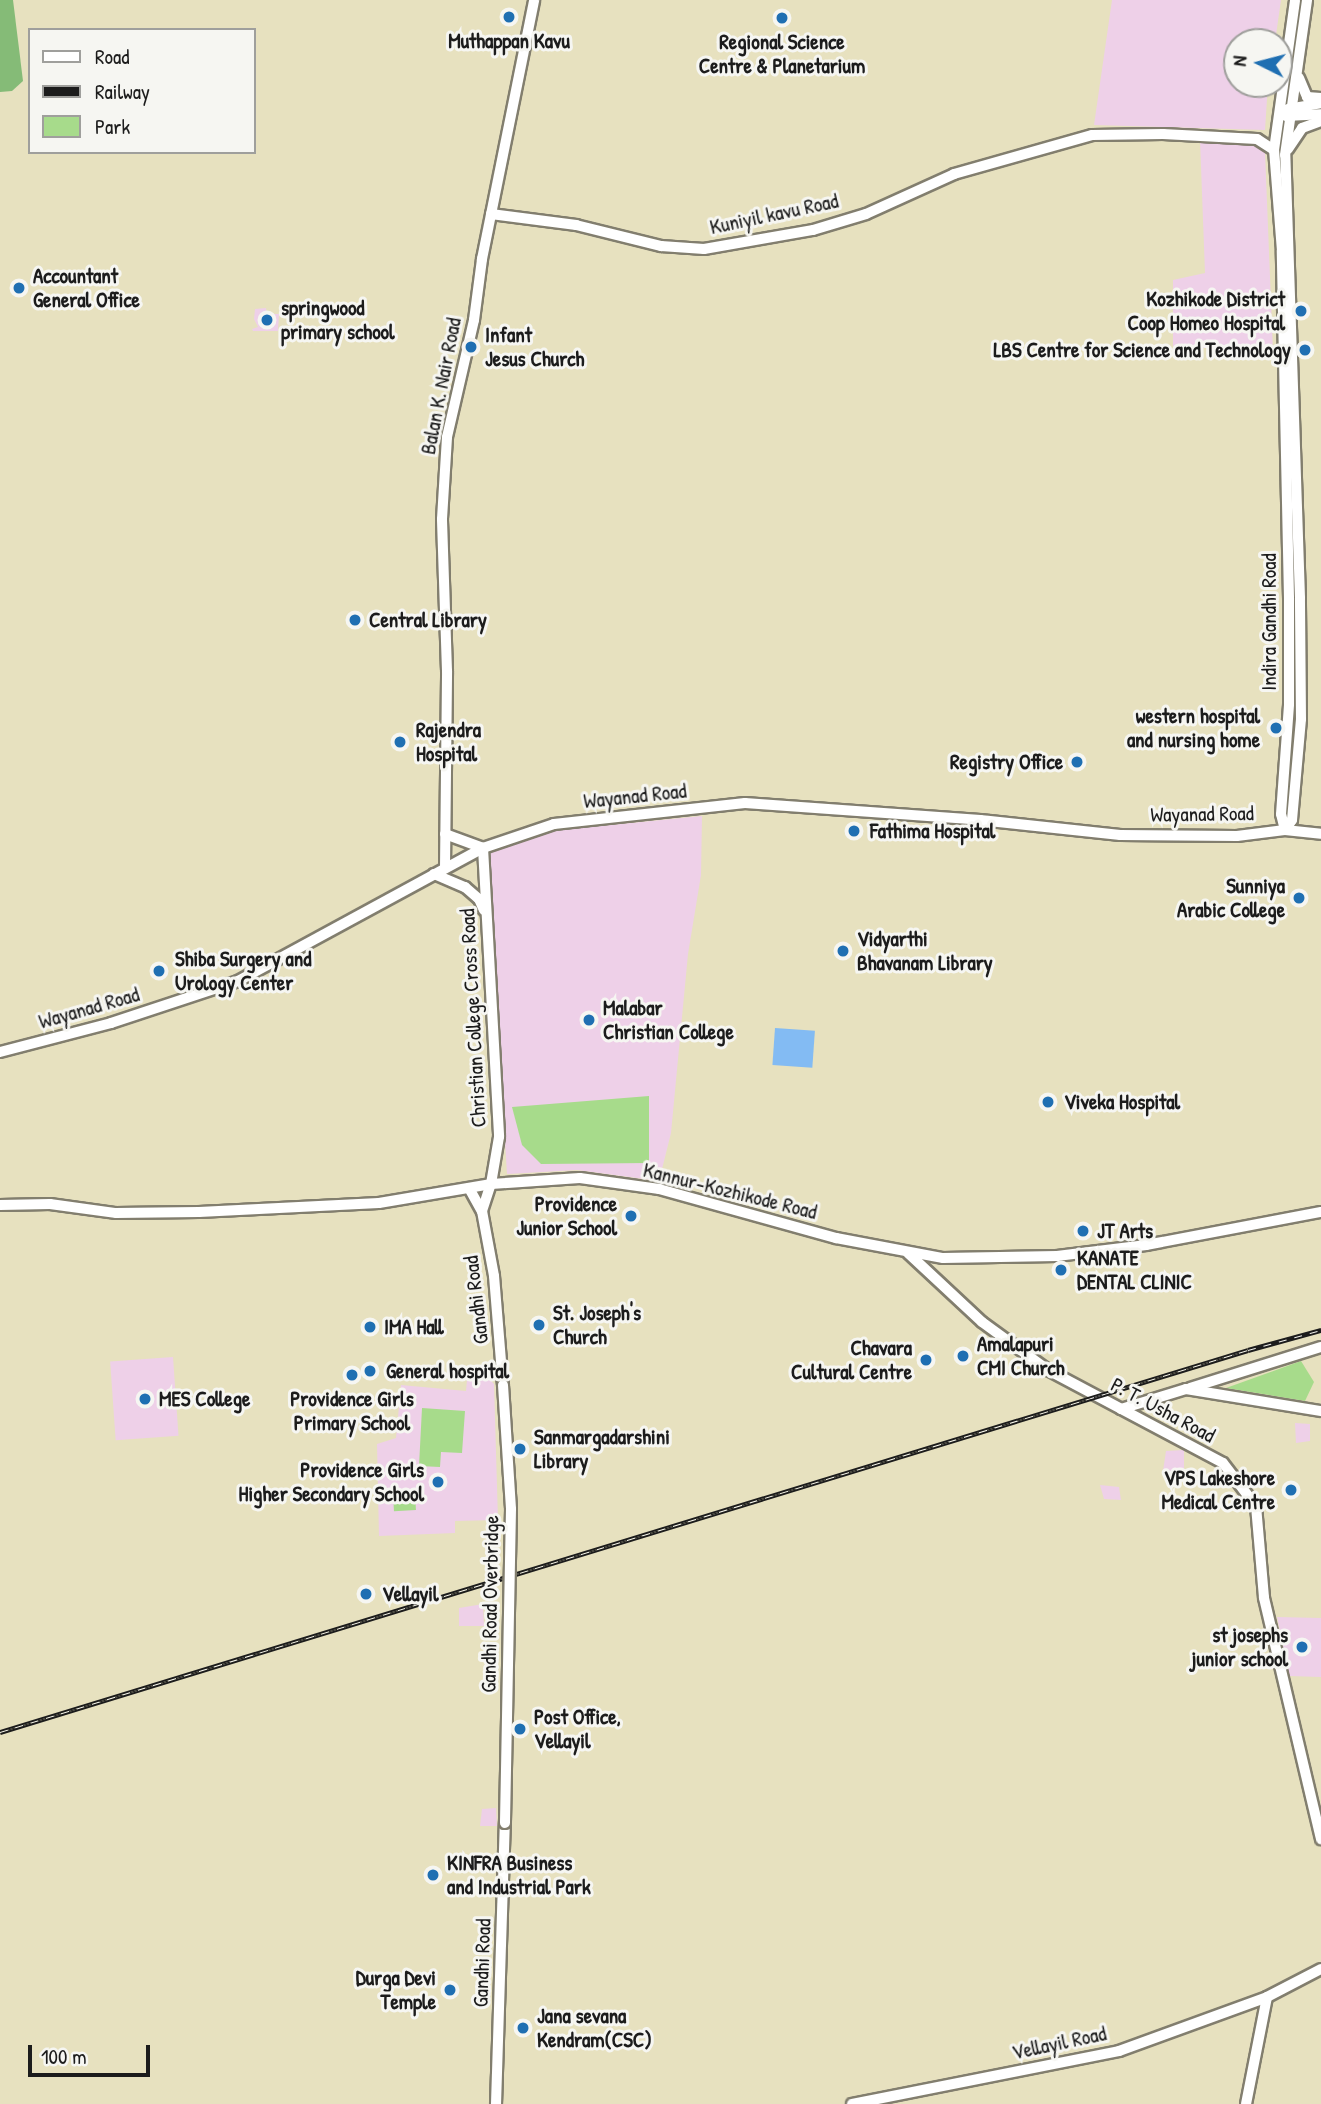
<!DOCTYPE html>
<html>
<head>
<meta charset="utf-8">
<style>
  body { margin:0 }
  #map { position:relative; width:1321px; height:2104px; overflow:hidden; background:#e7e1bf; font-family:"Patrick Hand",sans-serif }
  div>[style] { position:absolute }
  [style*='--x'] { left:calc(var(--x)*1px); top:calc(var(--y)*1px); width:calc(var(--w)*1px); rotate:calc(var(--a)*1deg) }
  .built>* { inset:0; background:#eed0e8; transform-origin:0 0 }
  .green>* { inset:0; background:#a7db8b; transform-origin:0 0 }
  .forest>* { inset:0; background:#85bb77 }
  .water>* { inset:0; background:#83bbf3; transform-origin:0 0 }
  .roads { filter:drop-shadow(2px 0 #827e6e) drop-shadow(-2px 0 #827e6e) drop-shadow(0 2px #827e6e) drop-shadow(0 -2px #827e6e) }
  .secondary>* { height:10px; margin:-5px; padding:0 5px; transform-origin:5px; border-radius:5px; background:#fff }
  .primary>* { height:10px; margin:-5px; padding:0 5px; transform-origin:5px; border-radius:5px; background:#fff }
  .rail>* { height:5px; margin-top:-2.5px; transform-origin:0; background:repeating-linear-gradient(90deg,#f6f6f2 0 8px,#1c1c1c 0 16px); box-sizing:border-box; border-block:2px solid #1c1c1c }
  .bridges { filter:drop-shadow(2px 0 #827e6e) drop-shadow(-2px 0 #827e6e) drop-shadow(0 2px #827e6e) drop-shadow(0 -2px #827e6e) }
  .secondary-bridge>* { height:10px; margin:-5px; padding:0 5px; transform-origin:5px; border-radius:5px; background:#fff }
  .dots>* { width:19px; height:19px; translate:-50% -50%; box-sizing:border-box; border:4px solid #f6f6f2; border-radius:50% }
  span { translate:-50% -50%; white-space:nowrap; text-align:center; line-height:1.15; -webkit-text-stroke:6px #f6f6f2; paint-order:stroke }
  .poi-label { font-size:21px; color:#1c1c1c; font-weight:700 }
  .left { translate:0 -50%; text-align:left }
  .right { translate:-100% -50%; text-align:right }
  .street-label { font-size:21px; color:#1c1c1c }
  .legend { position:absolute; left:28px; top:28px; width:228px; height:126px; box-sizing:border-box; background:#f6f6f2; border:2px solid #9f9f9c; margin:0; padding:9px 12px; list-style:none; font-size:21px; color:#1c1c1c }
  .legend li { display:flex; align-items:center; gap:14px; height:35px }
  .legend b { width:35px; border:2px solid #9f9f9c }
  .north { position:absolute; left:1223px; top:28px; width:70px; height:70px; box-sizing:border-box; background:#f6f6f2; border:2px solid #9f9f9c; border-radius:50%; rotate:276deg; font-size:19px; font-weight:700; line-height:28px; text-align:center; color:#1c1c1c }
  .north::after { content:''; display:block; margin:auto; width:24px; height:32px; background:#1f6fb2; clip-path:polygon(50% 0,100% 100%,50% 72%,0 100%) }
  .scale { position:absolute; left:28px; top:2045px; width:122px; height:32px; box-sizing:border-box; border:4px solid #1c1c1c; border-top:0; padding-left:9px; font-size:21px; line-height:24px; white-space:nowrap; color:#1c1c1c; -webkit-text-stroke:5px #f6f6f2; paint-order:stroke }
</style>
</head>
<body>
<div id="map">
  <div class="built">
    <i style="clip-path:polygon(1112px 0,1281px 0,1275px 42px,1237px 42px,1237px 84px,1268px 84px,1265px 130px,1094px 125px)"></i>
    <i style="clip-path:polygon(1200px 140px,1248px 142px,1265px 152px,1273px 352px,1173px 346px,1173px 280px,1205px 273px)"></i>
    <i style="clip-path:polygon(266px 308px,267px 314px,279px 314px,278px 331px,253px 331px,252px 329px,258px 327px,254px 319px,255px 309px)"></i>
    <i style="clip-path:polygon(702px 816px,701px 875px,688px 954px,671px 1133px,659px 1181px,577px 1170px,507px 1174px,487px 852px,549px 831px)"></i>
    <i style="left:173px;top:1357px;width:79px;height:63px;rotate:86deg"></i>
    <i style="clip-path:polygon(468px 1369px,481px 1370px,494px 1384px,498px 1520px,455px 1521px,455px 1533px,379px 1536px,377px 1444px,396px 1438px,401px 1385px,466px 1391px)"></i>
    <i style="clip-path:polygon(1295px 1423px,1310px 1424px,1310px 1441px,1296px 1443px)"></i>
    <i style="clip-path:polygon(1184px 1450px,1184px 1474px,1163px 1471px,1166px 1451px)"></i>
    <i style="clip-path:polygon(1100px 1485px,1119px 1487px,1121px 1500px,1104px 1499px)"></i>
    <i style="clip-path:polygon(483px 1604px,484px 1626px,459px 1626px,459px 1608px)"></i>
    <i style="clip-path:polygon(1277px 1617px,1321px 1618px,1321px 1677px,1289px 1676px)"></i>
    <i style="clip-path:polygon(496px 1808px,497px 1826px,480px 1826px,482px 1809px)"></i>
  </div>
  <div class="green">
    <i style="clip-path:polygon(649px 1096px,649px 1163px,541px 1164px,522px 1145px,512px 1107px)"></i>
    <i style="clip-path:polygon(1301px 1361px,1314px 1382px,1305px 1401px,1226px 1388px)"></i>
    <i style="clip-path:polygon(422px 1408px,465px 1411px,462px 1453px,441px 1452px,440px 1467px,419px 1466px)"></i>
    <i style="left:415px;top:1492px;width:18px;height:22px;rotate:87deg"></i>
  </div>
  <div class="forest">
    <i style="clip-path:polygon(0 0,13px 0,23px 81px,12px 91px,0 92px)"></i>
  </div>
  <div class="water">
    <i style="left:775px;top:1028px;width:40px;height:37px;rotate:4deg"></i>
  </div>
  <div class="roads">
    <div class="secondary">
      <i style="--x:491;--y:214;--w:86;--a:7.4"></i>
      <i style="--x:576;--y:225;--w:88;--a:13.9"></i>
      <i style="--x:661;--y:246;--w:43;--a:4"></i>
      <i style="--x:704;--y:249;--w:111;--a:-9.9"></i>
      <i style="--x:813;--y:230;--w:55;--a:-16.8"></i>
      <i style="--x:866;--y:214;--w:97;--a:-24.4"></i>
      <i style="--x:954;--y:174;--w:143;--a:-15.8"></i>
      <i style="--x:1092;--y:135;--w:71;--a:-0.8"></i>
      <i style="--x:1163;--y:134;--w:94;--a:3"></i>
      <i style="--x:1257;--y:139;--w:20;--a:33"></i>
      <i style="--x:445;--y:868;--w:197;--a:-89.4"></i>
      <i style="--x:447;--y:671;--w:152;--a:-91.9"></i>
      <i style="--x:442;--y:519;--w:82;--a:-86.5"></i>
      <i style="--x:447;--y:437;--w:120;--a:-77"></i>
      <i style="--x:474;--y:320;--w:62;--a:-82.5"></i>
      <i style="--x:482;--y:259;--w:264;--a:-78.6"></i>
      <i style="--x:469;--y:1188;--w:26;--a:61"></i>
      <i style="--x:482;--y:1211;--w:66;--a:79.5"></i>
      <i style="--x:494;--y:1276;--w:109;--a:85.3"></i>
      <i style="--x:482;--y:1211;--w:28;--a:-72"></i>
      <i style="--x:908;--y:1253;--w:101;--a:43"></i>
      <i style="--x:982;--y:1322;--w:82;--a:36"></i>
      <i style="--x:1048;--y:1370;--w:198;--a:28"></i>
      <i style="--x:1223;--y:1463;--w:54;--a:52.5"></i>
      <i style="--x:1256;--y:1506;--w:92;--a:85"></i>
      <i style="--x:1264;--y:1598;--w:248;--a:76.7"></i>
      <i style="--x:1190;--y:1388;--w:137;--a:-17.4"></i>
      <i style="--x:1121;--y:1409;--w:68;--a:-17.1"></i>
      <i style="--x:1186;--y:1389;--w:137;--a:9.3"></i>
      <i style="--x:496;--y:2104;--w:281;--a:-88.2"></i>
      <i style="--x:852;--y:2104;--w:272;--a:-11.2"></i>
      <i style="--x:1119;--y:2051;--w:158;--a:-20"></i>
      <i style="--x:1246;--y:2104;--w:109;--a:-78.9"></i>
      <i style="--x:1267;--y:1997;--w:61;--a:-27.4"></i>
    </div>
    <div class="primary">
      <i style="--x:1299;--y:78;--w:21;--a:67"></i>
      <i style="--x:1307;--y:97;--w:14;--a:4"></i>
      <i style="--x:1288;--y:109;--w:34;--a:-10"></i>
      <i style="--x:1286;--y:116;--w:35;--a:-3"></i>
      <i style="--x:1288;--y:149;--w:25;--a:-56"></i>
      <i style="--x:1302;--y:128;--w:20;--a:-20"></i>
      <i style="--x:1285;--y:830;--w:12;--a:-55"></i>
      <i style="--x:1292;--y:820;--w:101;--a:-84.9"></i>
      <i style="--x:1301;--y:719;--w:121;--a:-90.5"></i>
      <i style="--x:1300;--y:598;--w:443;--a:-91.9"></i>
      <i style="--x:1285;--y:155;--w:157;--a:-81.9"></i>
      <i style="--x:1285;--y:830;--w:16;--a:-104"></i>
      <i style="--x:1281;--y:814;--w:110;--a:-85.8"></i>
      <i style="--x:1289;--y:704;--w:106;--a:-90"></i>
      <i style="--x:1289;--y:598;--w:347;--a:-91.2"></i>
      <i style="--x:1282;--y:251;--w:101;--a:-94.5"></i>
      <i style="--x:1274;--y:150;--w:151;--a:-82"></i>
      <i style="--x:445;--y:834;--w:40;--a:20.2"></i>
      <i style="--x:483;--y:848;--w:289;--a:86.8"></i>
      <i style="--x:499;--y:1137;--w:48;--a:99.7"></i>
      <i style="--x:434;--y:874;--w:34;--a:23"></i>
      <i style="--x:465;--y:887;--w:18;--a:41"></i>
      <i style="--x:479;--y:899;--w:12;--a:66"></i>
      <i style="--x:0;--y:1052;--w:115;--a:-14.6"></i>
      <i style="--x:111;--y:1023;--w:134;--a:-18.3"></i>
      <i style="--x:238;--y:981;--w:279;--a:-28.5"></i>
      <i style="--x:483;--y:848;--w:75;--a:-18.7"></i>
      <i style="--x:554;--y:824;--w:192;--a:-6.3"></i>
      <i style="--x:745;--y:803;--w:236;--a:4.1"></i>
      <i style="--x:980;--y:820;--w:141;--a:6.1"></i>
      <i style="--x:1120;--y:835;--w:117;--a:0.5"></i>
      <i style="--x:1237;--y:836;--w:48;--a:-7.1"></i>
      <i style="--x:1285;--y:830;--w:36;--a:6"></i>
      <i style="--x:0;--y:1205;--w:50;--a:-1.1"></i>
      <i style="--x:50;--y:1204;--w:67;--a:7.8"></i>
      <i style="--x:116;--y:1213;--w:83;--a:-0.7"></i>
      <i style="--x:199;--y:1212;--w:180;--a:-2.9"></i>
      <i style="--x:379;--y:1203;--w:114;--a:-9.6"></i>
      <i style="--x:491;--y:1184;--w:89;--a:-3.9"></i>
      <i style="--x:580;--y:1178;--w:80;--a:7.9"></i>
      <i style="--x:659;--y:1189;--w:184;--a:15.5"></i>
      <i style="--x:836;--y:1238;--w:109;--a:10.6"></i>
      <i style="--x:943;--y:1258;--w:114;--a:-1"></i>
      <i style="--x:1057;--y:1256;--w:90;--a:-7"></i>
      <i style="--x:1146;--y:1245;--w:178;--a:-10.7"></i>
    </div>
  </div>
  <div class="rail">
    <i style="--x:0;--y:1732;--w:1305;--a:-17.02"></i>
    <i style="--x:1248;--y:1350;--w:76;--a:-15.3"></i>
  </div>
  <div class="bridges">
    <div class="secondary-bridge">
      <i style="--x:503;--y:1385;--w:124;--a:86.3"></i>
      <i style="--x:511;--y:1509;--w:314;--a:91.1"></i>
    </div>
  </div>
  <div class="dots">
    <i style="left:509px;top:17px;background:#1f6fb2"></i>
    <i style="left:782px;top:18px;background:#1f6fb2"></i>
    <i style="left:19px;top:288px;background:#1f6fb2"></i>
    <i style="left:1301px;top:311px;background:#1f6fb2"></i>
    <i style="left:267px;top:320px;background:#1f6fb2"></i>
    <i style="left:471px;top:347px;background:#1f6fb2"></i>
    <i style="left:1305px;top:350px;background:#1f6fb2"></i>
    <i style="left:355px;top:620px;background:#1f6fb2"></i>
    <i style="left:1276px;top:728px;background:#1f6fb2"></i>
    <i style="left:400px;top:742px;background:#1f6fb2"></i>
    <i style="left:1077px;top:762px;background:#1f6fb2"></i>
    <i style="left:854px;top:831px;background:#1f6fb2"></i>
    <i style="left:1299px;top:898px;background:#1f6fb2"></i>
    <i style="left:843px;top:951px;background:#1f6fb2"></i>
    <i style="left:159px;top:971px;background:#1f6fb2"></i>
    <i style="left:589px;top:1020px;background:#1f6fb2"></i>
    <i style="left:1048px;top:1102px;background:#1f6fb2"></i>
    <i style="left:631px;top:1216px;background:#1f6fb2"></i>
    <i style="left:1083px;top:1231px;background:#1f6fb2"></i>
    <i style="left:1061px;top:1270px;background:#1f6fb2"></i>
    <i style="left:539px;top:1325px;background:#1f6fb2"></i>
    <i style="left:370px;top:1327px;background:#1f6fb2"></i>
    <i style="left:963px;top:1356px;background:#1f6fb2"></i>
    <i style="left:926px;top:1360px;background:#1f6fb2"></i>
    <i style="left:370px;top:1371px;background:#1f6fb2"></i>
    <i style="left:352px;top:1375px;background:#1f6fb2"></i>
    <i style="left:145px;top:1399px;background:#1f6fb2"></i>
    <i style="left:520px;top:1449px;background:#1f6fb2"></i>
    <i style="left:438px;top:1482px;background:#1f6fb2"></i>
    <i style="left:1291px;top:1490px;background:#1f6fb2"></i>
    <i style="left:366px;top:1594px;background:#1f6fb2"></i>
    <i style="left:1302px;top:1647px;background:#1f6fb2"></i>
    <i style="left:520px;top:1729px;background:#1f6fb2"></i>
    <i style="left:433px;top:1875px;background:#1f6fb2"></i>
    <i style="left:450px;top:1990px;background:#1f6fb2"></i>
    <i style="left:523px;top:2028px;background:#1f6fb2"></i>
  </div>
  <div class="poi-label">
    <span style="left:509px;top:41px">Muthappan Kavu</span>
    <span style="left:782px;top:54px">Regional Science<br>Centre &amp; Planetarium</span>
    <span class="left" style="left:33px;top:288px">Accountant<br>General Office</span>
    <span class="right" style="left:1285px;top:311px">Kozhikode District<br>Coop Homeo Hospital</span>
    <span class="left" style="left:281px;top:320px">springwood<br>primary school</span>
    <span class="left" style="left:485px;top:347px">Infant<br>Jesus Church</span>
    <span class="right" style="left:1291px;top:350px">LBS Centre for Science and Technology</span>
    <span class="left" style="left:369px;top:620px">Central Library</span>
    <span class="right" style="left:1260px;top:728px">western hospital<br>and nursing home</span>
    <span class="left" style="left:416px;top:742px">Rajendra<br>Hospital</span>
    <span class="right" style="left:1063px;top:762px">Registry Office</span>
    <span class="left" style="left:870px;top:831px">Fathima Hospital</span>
    <span class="right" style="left:1285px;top:898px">Sunniya<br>Arabic College</span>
    <span class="left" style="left:857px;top:951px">Vidyarthi<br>Bhavanam Library</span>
    <span class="left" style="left:175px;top:971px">Shiba Surgery and<br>Urology Center</span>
    <span class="left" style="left:603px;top:1020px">Malabar<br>Christian College</span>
    <span class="left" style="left:1064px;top:1102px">Viveka Hospital</span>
    <span class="right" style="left:617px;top:1216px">Providence<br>Junior School</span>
    <span class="left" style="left:1097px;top:1231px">JT Arts</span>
    <span class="left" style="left:1077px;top:1270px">KANATE<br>DENTAL CLINIC</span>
    <span class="left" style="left:553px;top:1325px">St. Joseph's<br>Church</span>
    <span class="left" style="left:384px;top:1327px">IMA Hall</span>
    <span class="left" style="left:977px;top:1356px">Amalapuri<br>CMI Church</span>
    <span class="right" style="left:912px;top:1360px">Chavara<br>Cultural Centre</span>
    <span class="left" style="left:386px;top:1371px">General hospital</span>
    <span class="left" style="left:159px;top:1399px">MES College</span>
    <span style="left:352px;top:1411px">Providence Girls<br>Primary School</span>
    <span class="left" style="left:534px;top:1449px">Sanmargadarshini<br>Library</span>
    <span class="right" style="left:424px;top:1482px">Providence Girls<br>Higher Secondary School</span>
    <span class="right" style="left:1275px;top:1490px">VPS Lakeshore<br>Medical Centre</span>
    <span class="left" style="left:382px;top:1594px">Vellayil</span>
    <span class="right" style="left:1288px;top:1647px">st josephs<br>junior school</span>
    <span class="left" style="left:534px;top:1729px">Post Office,<br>Vellayil</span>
    <span class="left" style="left:447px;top:1875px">KINFRA Business<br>and Industrial Park</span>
    <span class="right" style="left:436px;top:1990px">Durga Devi<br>Temple</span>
    <span class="left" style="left:537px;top:2028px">Jana sevana<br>Kendram(CSC)</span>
  </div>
  <div class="street-label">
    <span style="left:774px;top:214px;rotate:-12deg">Kuniyil kavu Road</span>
    <span style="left:441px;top:386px;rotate:-79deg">Balan K. Nair Road</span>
    <span style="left:1269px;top:622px;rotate:-90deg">Indira Gandhi Road</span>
    <span style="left:635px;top:796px;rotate:-6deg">Wayanad Road</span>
    <span style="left:1202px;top:814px;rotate:-1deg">Wayanad Road</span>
    <span style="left:89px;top:1008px;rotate:-16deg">Wayanad Road</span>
    <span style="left:473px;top:1018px;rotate:-93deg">Christian College Cross Road</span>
    <span style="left:730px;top:1191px;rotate:14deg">Kannur-Kozhikode Road</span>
    <span style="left:476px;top:1300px;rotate:-97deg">Gandhi Road</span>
    <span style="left:1163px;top:1410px;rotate:28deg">P. T. Usha Road</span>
    <span style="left:490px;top:1604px;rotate:-89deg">Gandhi Road Overbridge</span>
    <span style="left:482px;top:1963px;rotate:-88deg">Gandhi Road</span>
    <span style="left:1059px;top:2043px;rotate:-12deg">Vellayil Road</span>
  </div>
  <ul class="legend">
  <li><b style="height:9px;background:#fff"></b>Road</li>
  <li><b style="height:9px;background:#1c1c1c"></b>Railway</li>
  <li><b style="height:19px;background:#a7db8b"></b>Park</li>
  </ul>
  <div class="north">N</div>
  <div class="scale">100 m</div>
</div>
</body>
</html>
